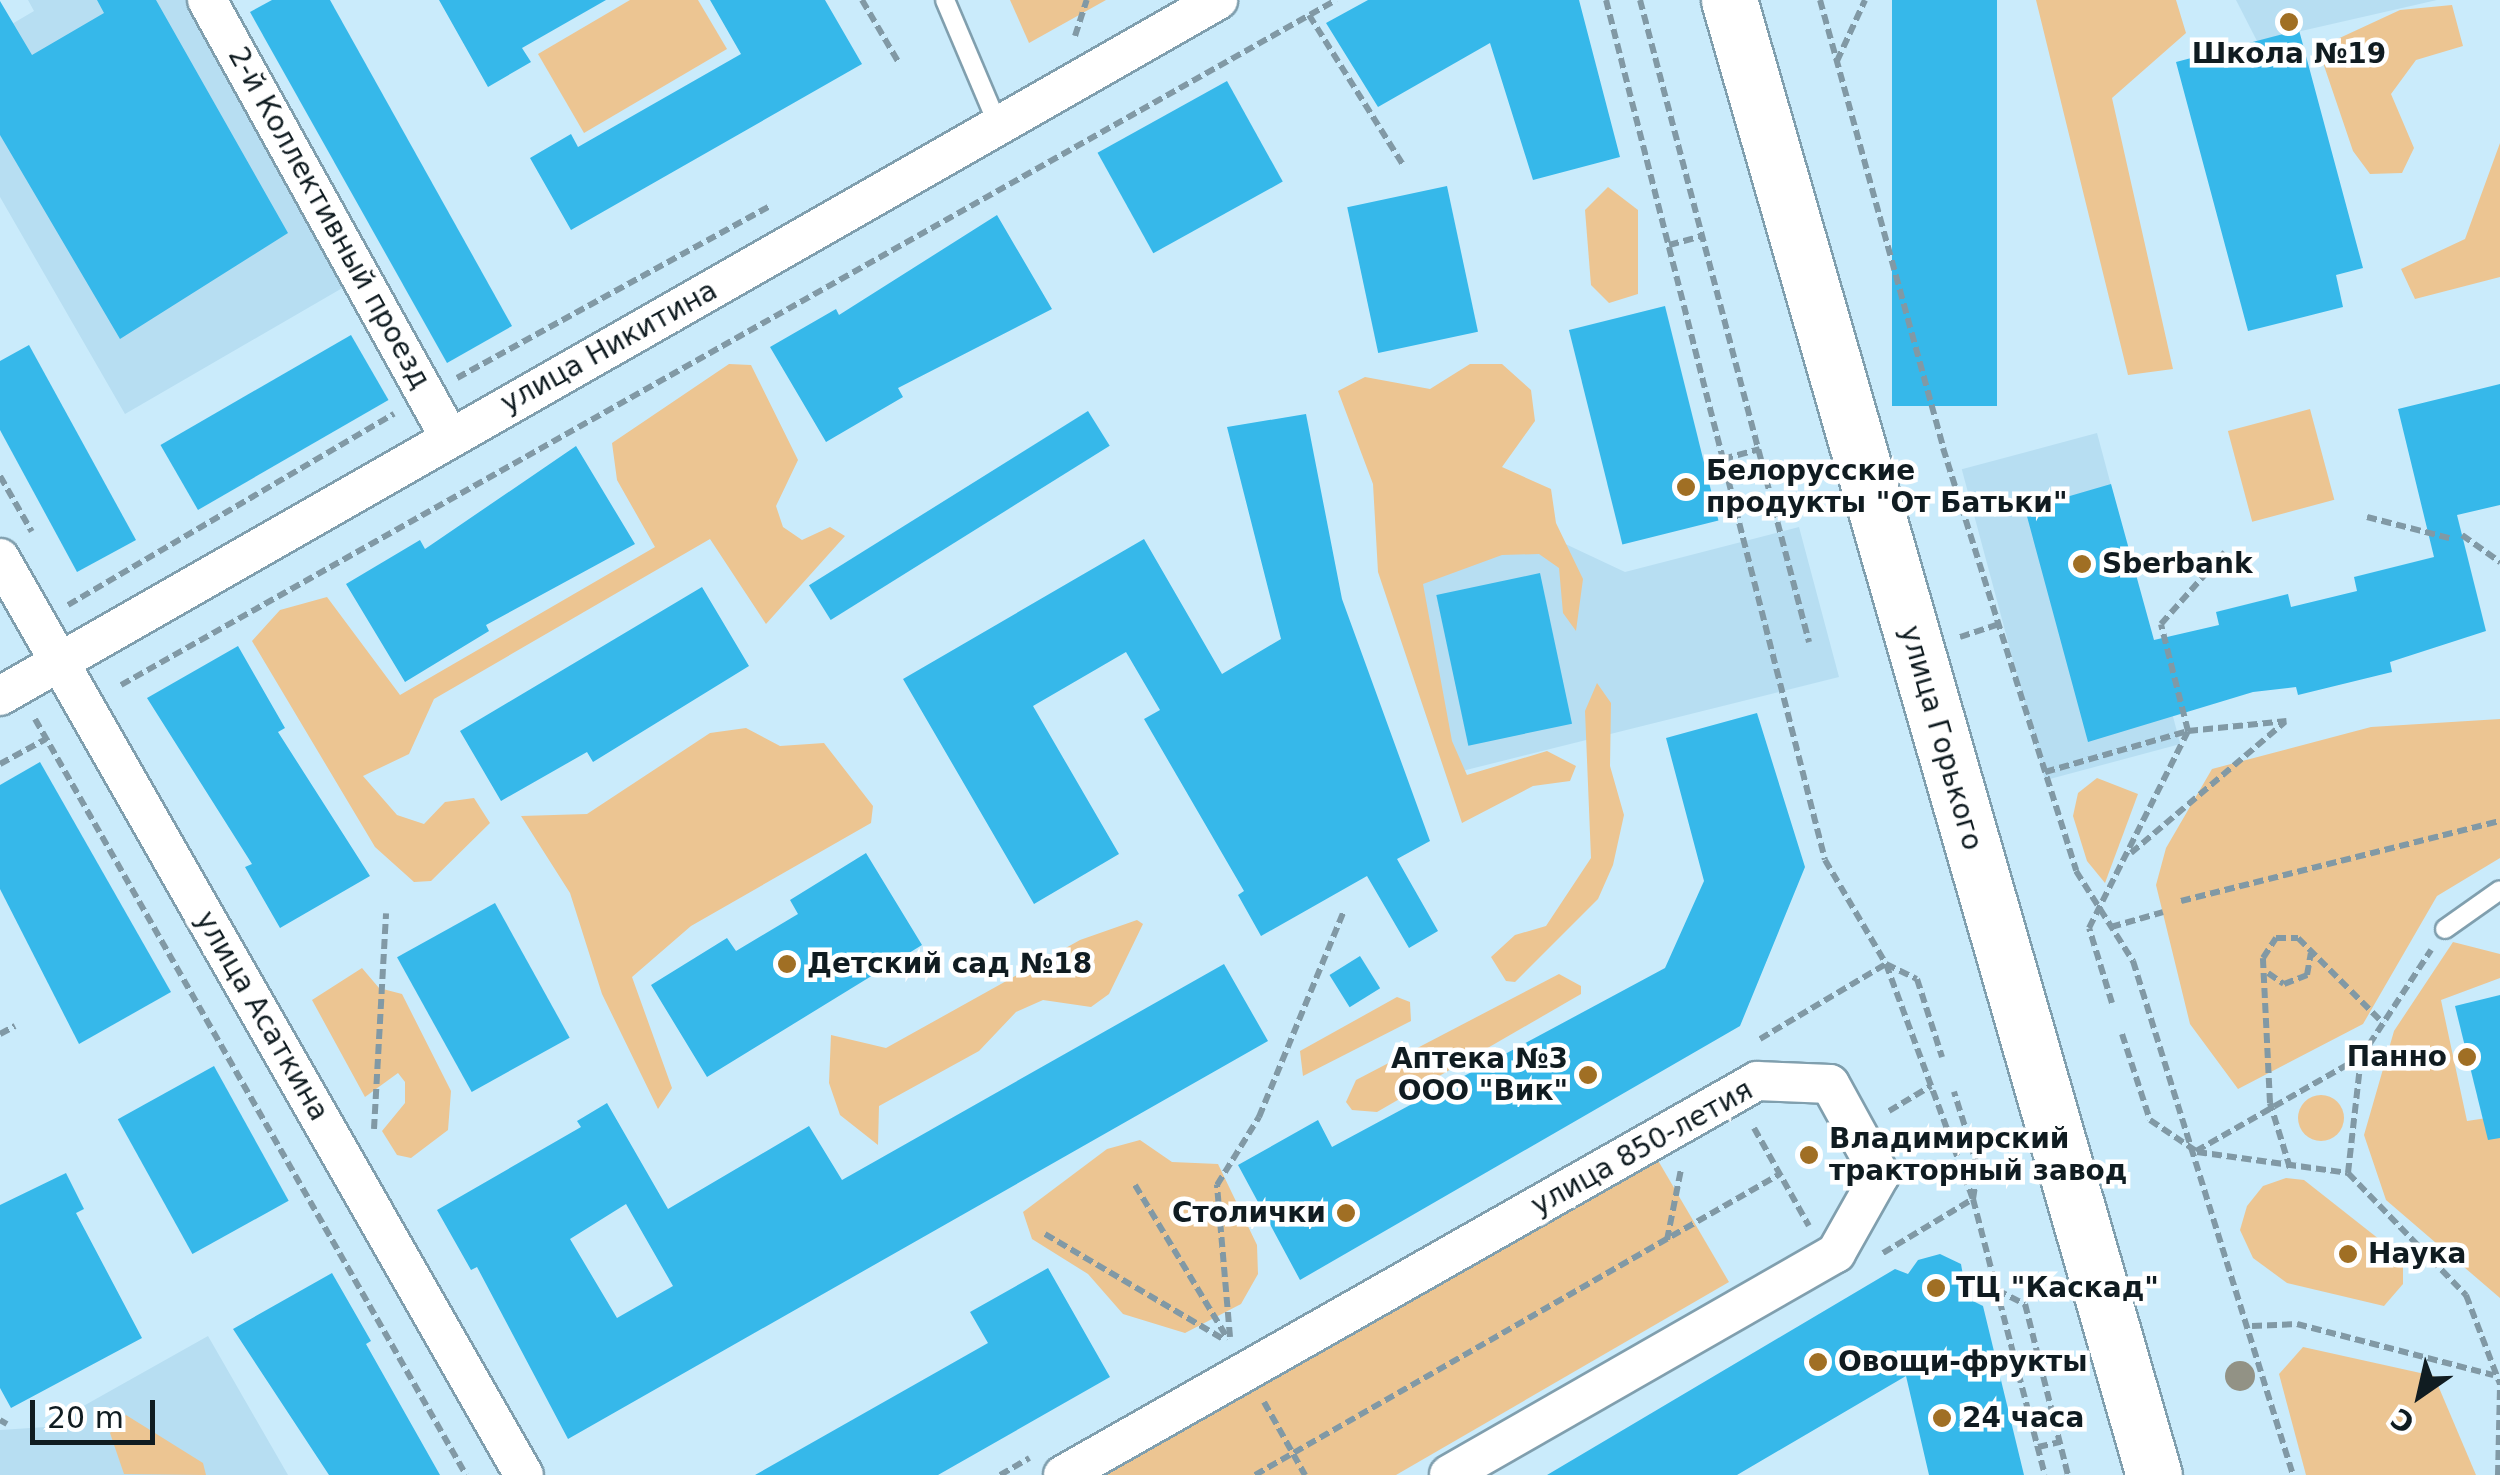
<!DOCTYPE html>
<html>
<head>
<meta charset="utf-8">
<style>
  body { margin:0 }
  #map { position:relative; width:2500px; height:1475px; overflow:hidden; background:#caebfb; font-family:"DejaVu Sans",sans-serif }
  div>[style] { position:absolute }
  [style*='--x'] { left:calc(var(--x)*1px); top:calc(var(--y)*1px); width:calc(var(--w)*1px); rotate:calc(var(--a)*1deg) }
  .built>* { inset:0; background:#b7def2; transform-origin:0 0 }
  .green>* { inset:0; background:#ecc592; transform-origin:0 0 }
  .round { border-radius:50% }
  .building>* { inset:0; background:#36b8ea; transform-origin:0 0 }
  .path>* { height:6px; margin-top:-3px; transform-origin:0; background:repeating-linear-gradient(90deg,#8199a5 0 10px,transparent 0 15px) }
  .roads { filter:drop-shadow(2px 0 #809fae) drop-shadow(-2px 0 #809fae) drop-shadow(0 2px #809fae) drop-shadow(0 -2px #809fae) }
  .service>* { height:18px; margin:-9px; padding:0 9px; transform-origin:9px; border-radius:9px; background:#fff }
  .minor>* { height:38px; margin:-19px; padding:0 19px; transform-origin:19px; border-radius:19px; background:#fff }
  .primary>* { height:55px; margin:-27.5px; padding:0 27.5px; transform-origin:27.5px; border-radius:27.5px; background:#fff }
  .trees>* { width:30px; height:30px; margin:-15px; border-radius:50%; background:#929285 }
  .dots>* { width:28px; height:28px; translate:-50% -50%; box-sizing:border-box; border:5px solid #fff; border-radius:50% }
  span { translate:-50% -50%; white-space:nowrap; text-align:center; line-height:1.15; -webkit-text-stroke:9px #fff; paint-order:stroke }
  .poi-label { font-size:28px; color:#101c21; font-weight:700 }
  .left { translate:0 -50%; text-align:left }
  .right { translate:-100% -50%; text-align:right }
  .street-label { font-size:28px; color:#101c21 }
  .north { position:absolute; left:2370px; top:1345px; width:100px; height:100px; -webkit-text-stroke:8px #fff; paint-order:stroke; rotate:214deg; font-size:28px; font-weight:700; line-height:40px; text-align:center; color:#101c21 }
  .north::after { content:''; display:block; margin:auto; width:35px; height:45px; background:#101c21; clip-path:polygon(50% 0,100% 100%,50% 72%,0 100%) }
  .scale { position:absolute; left:30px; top:1400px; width:125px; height:45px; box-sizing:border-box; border:5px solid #101c21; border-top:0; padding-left:12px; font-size:30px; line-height:35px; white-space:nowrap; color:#101c21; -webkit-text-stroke:8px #fff; paint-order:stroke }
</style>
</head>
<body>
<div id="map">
  <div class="built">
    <i style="clip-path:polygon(28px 0,188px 0,351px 283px,125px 414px,0 197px,0 31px,34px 11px)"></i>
    <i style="clip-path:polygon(2236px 0,2437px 0,2257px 41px)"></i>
    <i style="left:2097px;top:433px;width:322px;height:140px;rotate:75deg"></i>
    <i style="clip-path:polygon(1799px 527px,1839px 677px,1450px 774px,1404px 576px,1559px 541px,1625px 572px)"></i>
    <i style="clip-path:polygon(208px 1336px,288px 1475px,0 1475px,0 1430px,46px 1427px)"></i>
  </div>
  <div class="green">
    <i style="clip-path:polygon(630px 0,698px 0,727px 49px,584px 133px,538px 54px)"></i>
    <i style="clip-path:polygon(1010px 0,1106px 0,1029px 43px)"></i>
    <i style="clip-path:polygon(2036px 0,2176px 0,2186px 33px,2112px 98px,2173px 369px,2128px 375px)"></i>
    <i style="clip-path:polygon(2452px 5px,2463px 46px,2416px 60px,2391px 94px,2414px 148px,2402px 173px,2370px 174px,2353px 151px,2318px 48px,2400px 10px)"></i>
    <i style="clip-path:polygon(2500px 143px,2500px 277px,2415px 299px,2401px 269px,2465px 239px)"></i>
    <i style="clip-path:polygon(1608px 187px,1638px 210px,1638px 294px,1609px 303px,1591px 285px,1585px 210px)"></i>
    <i style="clip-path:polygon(729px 364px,751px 365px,798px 460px,776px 506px,783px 527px,802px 540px,830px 527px,845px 536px,766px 624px,710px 539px,434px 699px,409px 754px,363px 776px,397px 815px,424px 824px,445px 802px,474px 798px,490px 823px,431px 881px,414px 882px,375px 847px,252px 641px,280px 610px,327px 597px,400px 695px,655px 547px,617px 480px,612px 443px)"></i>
    <i style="clip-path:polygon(1470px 364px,1502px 364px,1531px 390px,1535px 421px,1502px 467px,1551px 489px,1556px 523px,1583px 579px,1576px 631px,1563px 613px,1559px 568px,1539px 554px,1502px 555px,1423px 584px,1452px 741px,1467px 775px,1547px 751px,1576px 766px,1570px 781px,1533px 786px,1462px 823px,1378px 572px,1373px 484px,1338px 391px,1365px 377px,1430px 389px)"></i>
    <i style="left:2310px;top:409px;width:94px;height:85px;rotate:75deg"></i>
    <i style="clip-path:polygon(1597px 683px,1611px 703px,1610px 766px,1624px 815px,1613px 865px,1598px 899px,1515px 982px,1506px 981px,1491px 957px,1515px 935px,1546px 926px,1591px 858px,1585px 711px)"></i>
    <i style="clip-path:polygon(2500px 719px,2500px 858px,2437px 896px,2363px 1024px,2238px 1089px,2190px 1024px,2156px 885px,2166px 848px,2212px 769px,2371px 727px)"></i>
    <i style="clip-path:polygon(746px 728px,780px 746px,824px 743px,873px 806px,871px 823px,691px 926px,632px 977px,672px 1088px,658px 1109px,602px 994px,570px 893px,521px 816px,587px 814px,710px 733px)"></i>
    <i style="clip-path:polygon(2097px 778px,2138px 794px,2105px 883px,2087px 861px,2073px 816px,2078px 793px)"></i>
    <i style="clip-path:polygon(1137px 920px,1143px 924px,1109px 994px,1091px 1007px,1043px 1000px,1016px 1012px,979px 1051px,879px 1106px,878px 1145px,840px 1115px,829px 1083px,831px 1035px,886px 1048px,1080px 940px)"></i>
    <i style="clip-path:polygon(2453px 942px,2500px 954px,2500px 978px,2441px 1000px,2467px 1121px,2500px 1116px,2500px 1298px,2386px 1200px,2364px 1135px,2394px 1031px)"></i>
    <i style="clip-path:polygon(362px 968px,379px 988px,402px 994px,451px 1091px,448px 1130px,411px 1158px,397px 1155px,382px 1131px,405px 1103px,405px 1082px,398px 1073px,365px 1097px,312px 1000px)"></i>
    <i style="clip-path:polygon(1559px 974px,1581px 986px,1581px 994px,1377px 1112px,1352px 1110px,1346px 1102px,1356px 1080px)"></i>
    <i style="clip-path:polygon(1397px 997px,1410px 1002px,1411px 1021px,1303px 1076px,1300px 1051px)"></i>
    <i class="round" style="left:2298px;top:1095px;width:46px;height:46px"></i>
    <i style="clip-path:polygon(1140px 1140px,1172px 1162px,1218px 1164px,1257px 1245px,1258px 1274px,1241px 1304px,1185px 1333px,1123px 1314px,1088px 1274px,1032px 1239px,1023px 1212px,1107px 1149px)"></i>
    <i style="clip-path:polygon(1656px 1157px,1729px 1282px,1396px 1475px,1106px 1475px)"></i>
    <i style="clip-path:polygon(2286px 1178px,2304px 1180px,2403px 1258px,2403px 1284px,2384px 1306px,2287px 1283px,2253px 1258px,2240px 1230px,2247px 1206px,2263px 1186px)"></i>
    <i style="clip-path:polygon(2303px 1347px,2434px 1376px,2476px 1475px,2306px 1475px,2279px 1374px)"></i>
    <i style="clip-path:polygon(126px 1415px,203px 1463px,206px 1475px,124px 1474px,110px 1433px)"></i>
  </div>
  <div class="building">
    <i style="clip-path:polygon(97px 0,156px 0,288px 233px,120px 339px,0 135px,0 1px,32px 55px,104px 13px)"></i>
    <i style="clip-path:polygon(272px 0,330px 0,512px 326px,447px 363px,250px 12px)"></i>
    <i style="clip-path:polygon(439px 0,606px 0,522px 48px,531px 62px,488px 87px)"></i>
    <i style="clip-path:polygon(710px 0,825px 0,862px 64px,571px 230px,530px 158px,571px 134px,578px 147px,741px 54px)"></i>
    <i style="clip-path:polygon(1368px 0,1579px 0,1620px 157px,1533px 180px,1490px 43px,1378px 107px,1326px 23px)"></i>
    <i style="left:1892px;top:0;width:105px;height:406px"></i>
    <i style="clip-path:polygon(2299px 30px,2363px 268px,2336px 275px,2343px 307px,2248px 331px,2176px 62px)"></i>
    <i style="left:1227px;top:81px;width:115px;height:148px;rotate:61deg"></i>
    <i style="left:1447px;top:186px;width:149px;height:102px;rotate:78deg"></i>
    <i style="clip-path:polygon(997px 215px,1052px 309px,898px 388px,903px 397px,826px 442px,770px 347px,836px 309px,839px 315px)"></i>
    <i style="left:1665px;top:306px;width:221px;height:99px;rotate:76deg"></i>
    <i style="left:351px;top:335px;width:75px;height:220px;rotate:60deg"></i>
    <i style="clip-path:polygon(29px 345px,136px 540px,77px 572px,0 430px,0 361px)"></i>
    <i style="clip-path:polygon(2500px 384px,2500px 505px,2457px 515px,2486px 631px,2390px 662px,2392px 672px,2298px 695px,2296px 687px,2253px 692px,2088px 742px,2025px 509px,2111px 484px,2154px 640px,2219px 625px,2216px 612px,2288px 594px,2291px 607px,2357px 591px,2354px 577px,2434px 557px,2398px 409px)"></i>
    <i style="left:1088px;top:411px;width:41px;height:329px;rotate:58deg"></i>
    <i style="clip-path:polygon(1306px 414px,1342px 599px,1430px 841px,1397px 859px,1438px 931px,1409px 948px,1367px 876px,1261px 936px,1238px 895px,1244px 891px,1144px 719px,1160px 710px,1126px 652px,1033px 706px,1119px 854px,1034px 904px,903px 679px,1144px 539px,1222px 674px,1281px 639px,1227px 427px)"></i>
    <i style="clip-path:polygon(576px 446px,635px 544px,486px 625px,489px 631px,405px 682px,346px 584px,420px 540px,425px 549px)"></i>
    <i style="left:1540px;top:573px;width:154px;height:106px;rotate:78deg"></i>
    <i style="clip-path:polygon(702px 587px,749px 666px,593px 762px,587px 752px,501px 801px,460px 731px)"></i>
    <i style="clip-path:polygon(238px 646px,285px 728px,278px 732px,370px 876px,280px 928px,245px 867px,252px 864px,147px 698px)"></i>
    <i style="clip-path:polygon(1757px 713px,1805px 867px,1740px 1026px,1300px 1280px,1238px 1165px,1318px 1120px,1332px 1147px,1665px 968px,1704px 881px,1666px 738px)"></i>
    <i style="clip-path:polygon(40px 762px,171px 992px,79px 1044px,0 889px,0 785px)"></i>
    <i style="clip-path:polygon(866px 853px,922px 945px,707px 1077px,651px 985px,727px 938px,736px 951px,798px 914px,790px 900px)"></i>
    <i style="left:495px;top:903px;width:154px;height:112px;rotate:61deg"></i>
    <i style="left:1360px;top:956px;width:38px;height:36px;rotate:58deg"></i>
    <i style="clip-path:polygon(evenodd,1224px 964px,1268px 1041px,568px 1439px,477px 1267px,471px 1270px,437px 1210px,581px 1127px,577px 1121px,607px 1103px,668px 1209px,809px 1126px,842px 1180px,1224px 964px,626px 1204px,673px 1286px,617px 1318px,570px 1239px,626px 1204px)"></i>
    <i style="clip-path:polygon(2500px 995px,2500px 1138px,2488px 1140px,2455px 1006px)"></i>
    <i style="left:214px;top:1066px;width:154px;height:110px;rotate:61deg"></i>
    <i style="clip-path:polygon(66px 1173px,84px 1209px,76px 1213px,142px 1338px,11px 1408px,0 1388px,0 1205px)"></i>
    <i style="clip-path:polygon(1940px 1254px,1961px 1264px,1967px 1298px,1983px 1306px,2024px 1475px,1929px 1475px,1906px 1376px,1737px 1475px,1547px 1475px,1895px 1269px,1908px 1274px,1918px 1260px)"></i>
    <i style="clip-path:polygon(1048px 1268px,1110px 1377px,938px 1475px,755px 1475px,988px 1343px,970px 1312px)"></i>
    <i style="clip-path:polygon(332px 1273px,371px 1341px,366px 1344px,440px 1475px,329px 1475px,233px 1329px)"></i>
  </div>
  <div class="path">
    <i style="--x:862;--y:0;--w:73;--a:59.6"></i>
    <i style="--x:1606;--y:0;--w:887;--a:75.71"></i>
    <i style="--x:1825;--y:860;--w:121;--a:59.6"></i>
    <i style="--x:1886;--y:964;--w:251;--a:69.7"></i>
    <i style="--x:1973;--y:1199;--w:285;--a:75.4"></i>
    <i style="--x:1640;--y:0;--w:664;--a:75.25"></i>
    <i style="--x:1820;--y:0;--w:465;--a:74.6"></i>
    <i style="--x:1943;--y:448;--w:443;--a:72.5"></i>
    <i style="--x:2076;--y:871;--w:107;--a:57.7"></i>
    <i style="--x:2133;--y:961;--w:538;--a:72.71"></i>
    <i style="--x:1309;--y:15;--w:177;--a:57.9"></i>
    <i style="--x:1075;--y:36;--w:38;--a:-72"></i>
    <i style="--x:1837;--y:61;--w:67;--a:-65.3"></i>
    <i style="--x:1669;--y:245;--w:35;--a:-15"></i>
    <i style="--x:457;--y:378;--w:357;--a:-28.8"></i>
    <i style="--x:1723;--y:459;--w:38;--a:-15"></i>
    <i style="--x:0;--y:476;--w:64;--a:60.3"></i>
    <i style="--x:2367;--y:517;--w:85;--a:14.4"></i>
    <i style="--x:2462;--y:535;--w:47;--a:35.4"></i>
    <i style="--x:68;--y:605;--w:378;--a:-30.4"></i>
    <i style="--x:1960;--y:637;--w:41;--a:-18.4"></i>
    <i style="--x:121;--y:685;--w:1395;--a:-29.41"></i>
    <i style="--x:35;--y:719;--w:870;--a:60.31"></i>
    <i style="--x:0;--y:764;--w:52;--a:-28.5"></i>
    <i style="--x:2045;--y:772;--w:149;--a:-16"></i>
    <i style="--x:2188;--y:731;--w:99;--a:-5.8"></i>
    <i style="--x:2131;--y:853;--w:202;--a:-40.4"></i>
    <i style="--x:2181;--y:901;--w:329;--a:-14.1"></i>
    <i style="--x:2111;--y:927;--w:54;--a:-16.1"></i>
    <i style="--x:2268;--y:973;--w:19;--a:35"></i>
    <i style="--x:2284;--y:984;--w:25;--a:-21"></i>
    <i style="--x:2307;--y:975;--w:22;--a:-80"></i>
    <i style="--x:2112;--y:1003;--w:78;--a:-107"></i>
    <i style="--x:2089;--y:928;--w:220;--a:-63.3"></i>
    <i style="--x:2188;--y:731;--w:110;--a:-104.2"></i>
    <i style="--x:2161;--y:624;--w:96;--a:-48.4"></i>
    <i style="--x:0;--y:1034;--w:17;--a:-28"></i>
    <i style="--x:2122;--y:1034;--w:90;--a:72"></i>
    <i style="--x:2150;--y:1120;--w:55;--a:34"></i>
    <i style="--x:2196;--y:1151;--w:190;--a:-29.7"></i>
    <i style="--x:2361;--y:1057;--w:128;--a:-56.8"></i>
    <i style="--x:1760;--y:1039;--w:147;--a:-30.8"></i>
    <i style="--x:1886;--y:964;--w:34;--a:26"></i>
    <i style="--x:1917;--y:979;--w:82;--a:72.2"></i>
    <i style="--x:1889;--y:1111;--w:49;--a:-30.8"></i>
    <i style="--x:1754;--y:1128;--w:112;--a:60.7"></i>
    <i style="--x:374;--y:1129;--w:216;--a:-86.8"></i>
    <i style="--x:2197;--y:1152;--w:152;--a:7.9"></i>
    <i style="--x:2348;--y:1173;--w:170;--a:46"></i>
    <i style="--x:2466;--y:1295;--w:95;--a:69.1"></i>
    <i style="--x:2290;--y:1168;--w:68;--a:-107.1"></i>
    <i style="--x:2270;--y:1103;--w:145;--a:-92.8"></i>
    <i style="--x:2263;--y:958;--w:24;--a:-57"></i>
    <i style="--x:2276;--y:938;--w:22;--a:0"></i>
    <i style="--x:2298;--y:938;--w:120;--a:45"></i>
    <i style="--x:2348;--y:1173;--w:116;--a:-83.6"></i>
    <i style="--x:1135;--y:1185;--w:180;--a:58.9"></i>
    <i style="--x:1045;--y:1234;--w:209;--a:30.5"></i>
    <i style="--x:1667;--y:1240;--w:72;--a:-78.8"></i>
    <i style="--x:1883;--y:1253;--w:105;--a:-31"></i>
    <i style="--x:1973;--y:1199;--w:31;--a:-81"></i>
    <i style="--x:1978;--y:1168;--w:80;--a:-107.5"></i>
    <i style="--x:1997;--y:1290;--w:31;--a:27"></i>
    <i style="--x:2025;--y:1304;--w:176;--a:75.9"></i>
    <i style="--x:2252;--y:1326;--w:45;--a:-2.5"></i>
    <i style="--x:2297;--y:1324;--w:203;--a:14.6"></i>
    <i style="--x:1230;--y:1337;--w:153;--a:-94.9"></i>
    <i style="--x:1217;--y:1185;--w:80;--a:-58.3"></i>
    <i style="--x:1259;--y:1117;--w:221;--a:-67.6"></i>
    <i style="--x:1264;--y:1402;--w:84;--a:60.7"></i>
    <i style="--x:0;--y:1420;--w:8;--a:30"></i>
    <i style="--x:2038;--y:1447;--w:23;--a:-13"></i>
    <i style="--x:1000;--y:1475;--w:34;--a:-30"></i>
    <i style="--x:1255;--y:1475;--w:605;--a:-29.83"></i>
    <i style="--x:2498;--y:1475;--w:91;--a:-88.7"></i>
  </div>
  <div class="roads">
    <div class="service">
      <i style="--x:945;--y:0;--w:136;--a:67"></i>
      <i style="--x:2445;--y:929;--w:67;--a:-35.3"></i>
    </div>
    <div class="minor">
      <i style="--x:207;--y:0;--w:500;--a:61"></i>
      <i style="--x:0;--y:558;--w:1056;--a:60.26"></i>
      <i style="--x:0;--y:696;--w:1403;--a:-29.74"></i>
      <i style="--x:1063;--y:1475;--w:798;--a:-29.58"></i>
      <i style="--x:1757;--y:1081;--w:73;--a:2.4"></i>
      <i style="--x:1830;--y:1084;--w:104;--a:61.2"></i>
      <i style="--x:1880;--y:1175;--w:90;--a:119.4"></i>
      <i style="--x:1836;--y:1253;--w:446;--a:150.2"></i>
    </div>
    <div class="primary">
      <i style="--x:1729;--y:0;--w:1535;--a:73.93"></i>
    </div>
  </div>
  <div class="trees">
    <i style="left:2240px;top:1376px"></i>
  </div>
  <div class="dots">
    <i style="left:2289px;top:22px;background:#a06f24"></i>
    <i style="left:1686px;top:487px;background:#a06f24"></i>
    <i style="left:2082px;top:564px;background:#a06f24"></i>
    <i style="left:787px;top:964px;background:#a06f24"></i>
    <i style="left:2467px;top:1057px;background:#a06f24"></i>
    <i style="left:1588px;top:1075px;background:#a06f24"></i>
    <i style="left:1809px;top:1155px;background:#a06f24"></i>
    <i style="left:1346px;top:1213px;background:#a06f24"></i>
    <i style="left:2348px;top:1254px;background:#a06f24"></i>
    <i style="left:1936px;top:1288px;background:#a06f24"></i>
    <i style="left:1818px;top:1362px;background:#a06f24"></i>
    <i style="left:1942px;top:1418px;background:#a06f24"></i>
  </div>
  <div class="poi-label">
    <span style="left:2289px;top:54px">Школа №19</span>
    <span class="left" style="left:1706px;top:487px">Белорусские<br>продукты "От Батьки"</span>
    <span class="left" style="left:2102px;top:564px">Sberbank</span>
    <span class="left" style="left:807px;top:964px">Детский сад №18</span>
    <span class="right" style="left:2447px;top:1057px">Панно</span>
    <span class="right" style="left:1568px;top:1075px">Аптека №3<br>ООО "Вик"</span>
    <span class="left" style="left:1829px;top:1155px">Владимирский<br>тракторный завод</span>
    <span class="right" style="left:1326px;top:1213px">Столички</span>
    <span class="left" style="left:2368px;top:1254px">Наука</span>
    <span class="left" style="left:1956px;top:1288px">ТЦ "Каскад"</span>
    <span class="left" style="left:1838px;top:1362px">Овощи-фрукты</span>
    <span class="left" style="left:1962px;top:1418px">24 часа</span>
  </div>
  <div class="street-label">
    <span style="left:329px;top:218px;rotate:61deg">2-й Коллективный проезд</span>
    <span style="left:609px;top:347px;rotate:-29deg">улица Никитина</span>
    <span style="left:1941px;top:738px;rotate:74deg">улица Горького</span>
    <span style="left:262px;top:1016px;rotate:60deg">улица Асаткина</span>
    <span style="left:1642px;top:1148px;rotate:-29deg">улица 850-летия</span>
  </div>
  <div class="north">С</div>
  <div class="scale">20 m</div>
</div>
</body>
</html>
